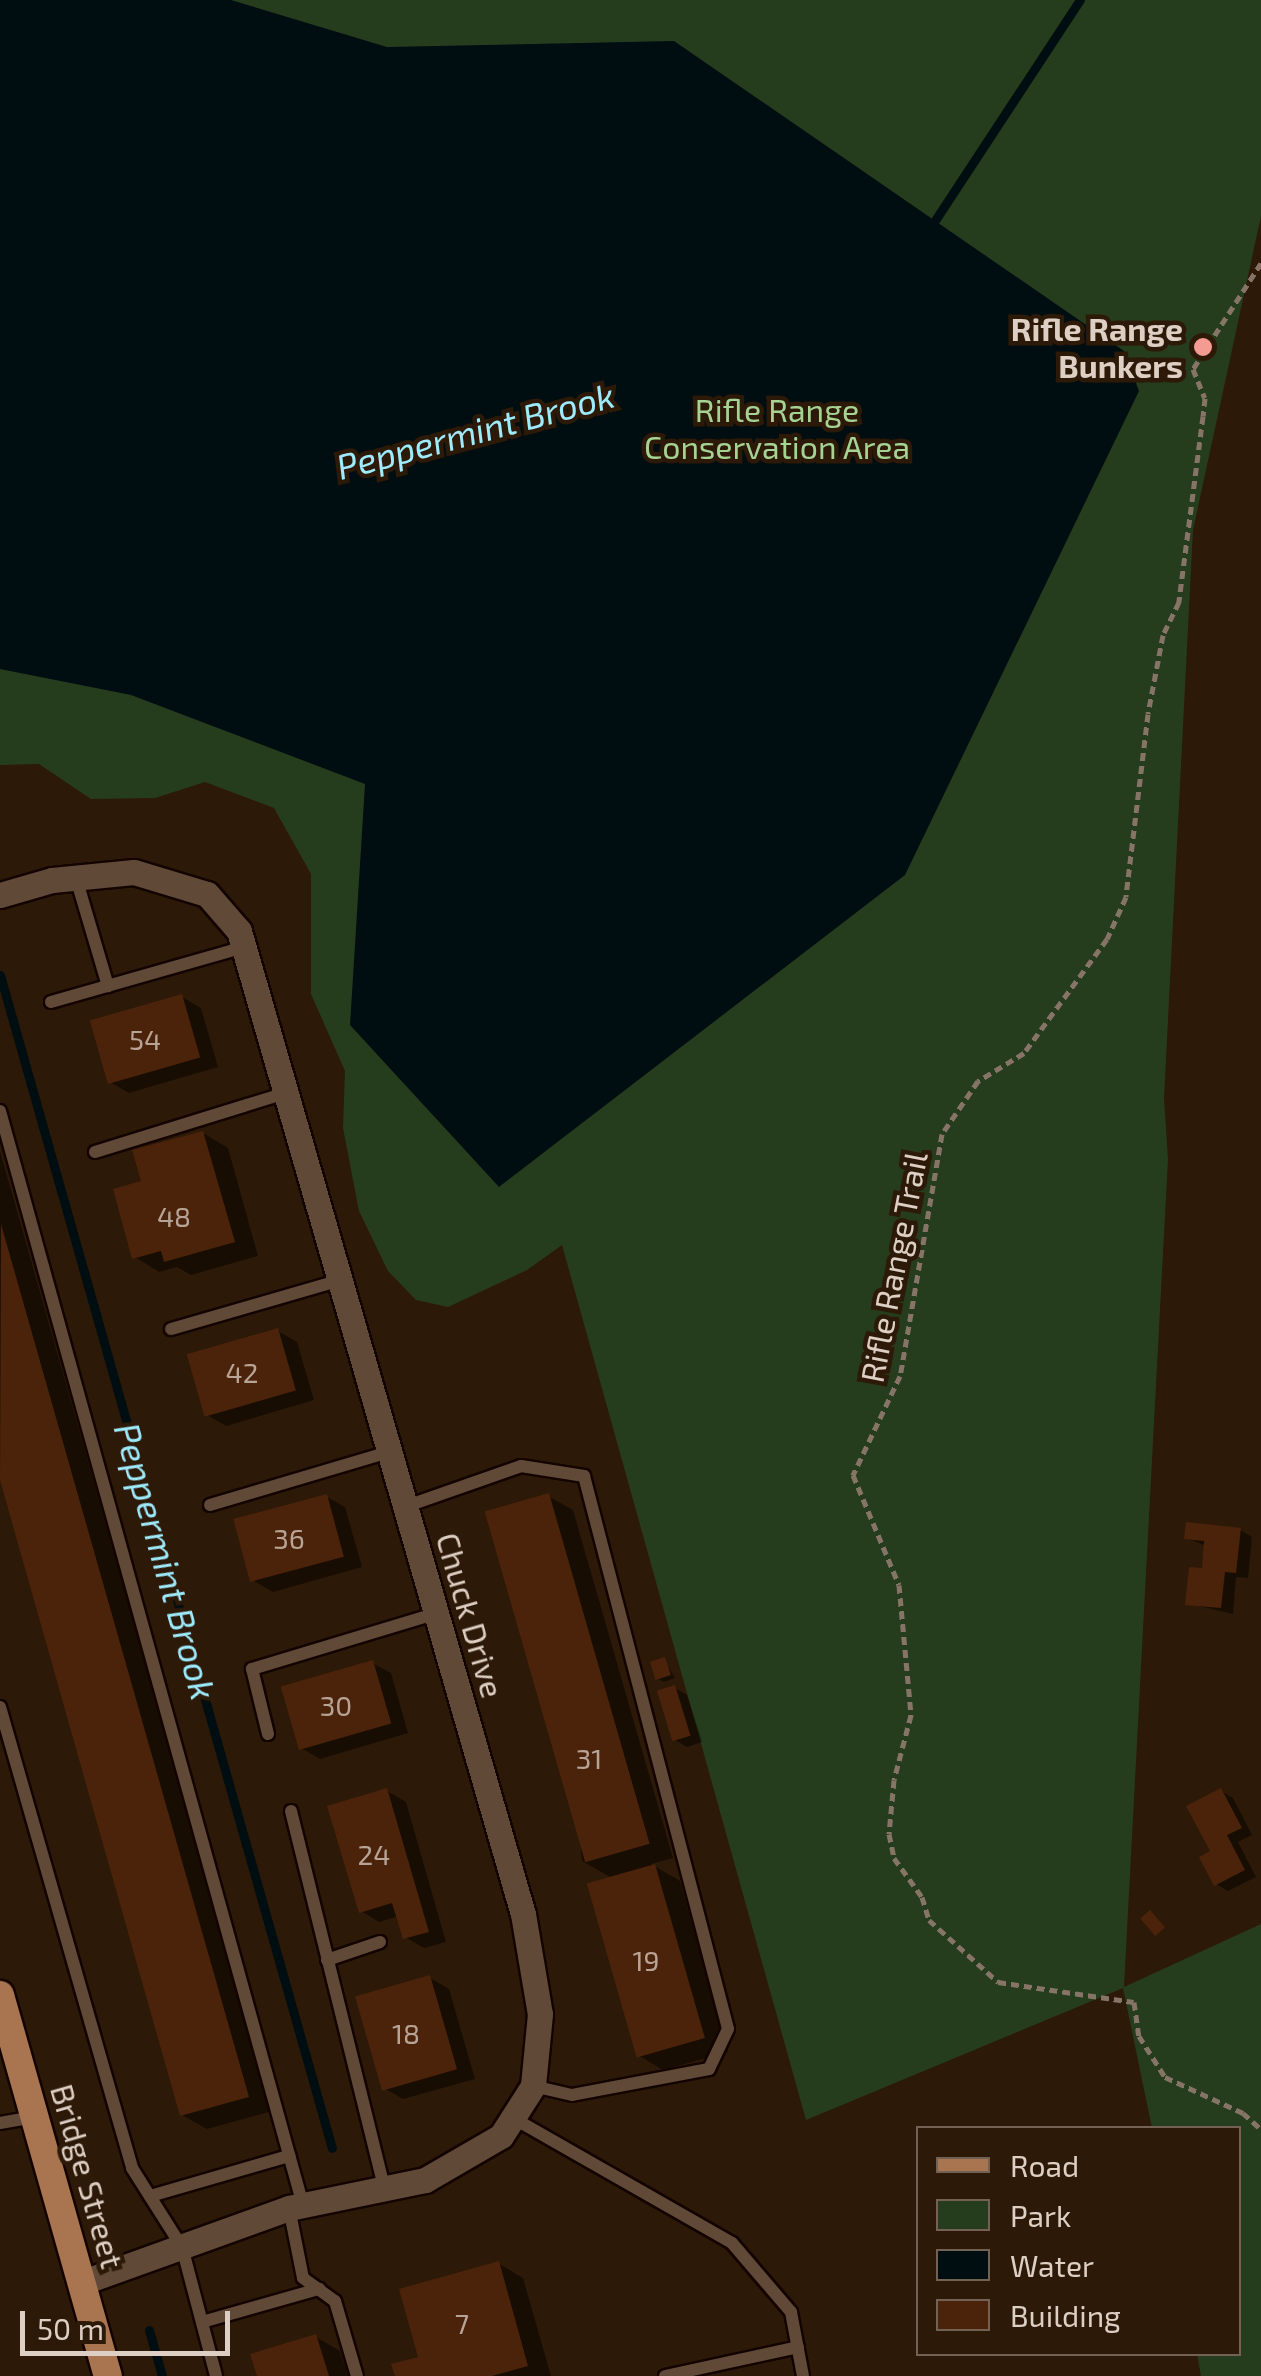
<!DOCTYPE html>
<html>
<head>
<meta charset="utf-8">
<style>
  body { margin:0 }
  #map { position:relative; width:1261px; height:2376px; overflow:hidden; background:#2d1907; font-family:"Exo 2",sans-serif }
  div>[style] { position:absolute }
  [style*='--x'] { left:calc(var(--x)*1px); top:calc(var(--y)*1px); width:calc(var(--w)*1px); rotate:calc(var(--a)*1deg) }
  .green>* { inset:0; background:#263d1d }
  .water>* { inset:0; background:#000e12 }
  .shadow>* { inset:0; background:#0007 }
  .stream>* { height:9px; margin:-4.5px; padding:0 4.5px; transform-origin:4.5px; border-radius:4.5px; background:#000e12 }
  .building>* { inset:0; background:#4b230a; transform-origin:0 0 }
  .path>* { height:5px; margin-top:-2.5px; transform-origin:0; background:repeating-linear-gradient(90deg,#867566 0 8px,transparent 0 13px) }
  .roads { filter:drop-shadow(2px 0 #140400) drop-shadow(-2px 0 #140400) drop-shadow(0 2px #140400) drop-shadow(0 -2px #140400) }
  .service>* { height:12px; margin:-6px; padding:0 6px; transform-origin:6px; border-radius:6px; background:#604937 }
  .minor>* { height:25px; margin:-12.5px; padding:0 12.5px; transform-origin:12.5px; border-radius:12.5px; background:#604937 }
  .primary>* { height:28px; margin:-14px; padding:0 14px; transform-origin:14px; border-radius:14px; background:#a97551 }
  .dots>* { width:28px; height:28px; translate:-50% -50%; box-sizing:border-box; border:5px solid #2d1907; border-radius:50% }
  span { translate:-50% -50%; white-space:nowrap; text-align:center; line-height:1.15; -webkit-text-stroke:9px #2d1907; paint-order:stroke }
  .number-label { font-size:28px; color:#b8a496 }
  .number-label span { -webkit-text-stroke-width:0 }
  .poi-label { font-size:32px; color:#ddcfc4; font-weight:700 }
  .right { translate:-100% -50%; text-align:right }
  .park-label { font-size:32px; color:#a4d393 }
  .street-label { font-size:32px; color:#ddcfc4 }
  .water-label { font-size:35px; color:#9eebfe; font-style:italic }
  .legend { position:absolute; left:916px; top:2126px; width:325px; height:230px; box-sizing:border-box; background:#2d1907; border:2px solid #736253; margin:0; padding:12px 18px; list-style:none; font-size:30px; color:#ddcfc4 }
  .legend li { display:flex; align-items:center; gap:20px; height:50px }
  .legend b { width:50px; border:2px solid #736253 }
  .scale { position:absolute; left:20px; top:2311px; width:210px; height:45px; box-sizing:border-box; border:5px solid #ddcfc4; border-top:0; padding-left:12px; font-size:30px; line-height:35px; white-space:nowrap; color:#ddcfc4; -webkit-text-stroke:8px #2d1907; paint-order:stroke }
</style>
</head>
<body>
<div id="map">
  <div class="green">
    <i style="clip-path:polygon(0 0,1261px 0,1261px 216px,1193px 530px,1164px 1098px,1168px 1159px,1124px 1987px,1261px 1924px,1261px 2376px,1201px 2376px,1197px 2354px,1238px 2354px,1238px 2128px,1152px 2128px,1123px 1988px,806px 2120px,562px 1245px,527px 1270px,448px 1307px,416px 1300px,388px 1271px,359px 1211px,343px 1128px,345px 1071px,311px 994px,311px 874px,274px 808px,205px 782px,155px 798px,91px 799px,39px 764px,0 765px)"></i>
  </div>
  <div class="water">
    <i style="clip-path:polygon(0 0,231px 0,387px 47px,674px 41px,1124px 351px,1139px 391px,905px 875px,499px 1187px,350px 1025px,365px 784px,131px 695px,0 669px)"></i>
  </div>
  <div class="shadow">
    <i style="clip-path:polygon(182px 997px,201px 1008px,218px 1067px,129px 1093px,110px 1082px)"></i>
    <i style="clip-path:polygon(203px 1133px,228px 1148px,258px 1256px,191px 1275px,177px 1267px,159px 1272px,135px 1257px,144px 1183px)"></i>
    <i style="clip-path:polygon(0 1151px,272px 2111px,207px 2129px,182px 2115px,0 1471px)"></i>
    <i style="clip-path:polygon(278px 1331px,297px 1342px,314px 1400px,226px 1426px,207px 1415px)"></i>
    <i style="clip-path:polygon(548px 1496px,573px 1510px,673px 1858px,651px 1864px,680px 1881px,728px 2052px,663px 2070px,638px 2055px,612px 1878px,582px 1861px)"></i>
    <i style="clip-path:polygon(327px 1497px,345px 1507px,362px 1567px,273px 1592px,254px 1581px)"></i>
    <i style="clip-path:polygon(1240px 1530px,1252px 1537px,1248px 1578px,1236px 1577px,1233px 1614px,1187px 1603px,1204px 1571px,1206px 1546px,1187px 1538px)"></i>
    <i style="clip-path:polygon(664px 1660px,675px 1678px,664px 1682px,658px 1679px)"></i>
    <i style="clip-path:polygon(372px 1663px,391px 1673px,408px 1733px,320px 1759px,301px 1748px)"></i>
    <i style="clip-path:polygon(675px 1688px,687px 1695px,702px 1742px,687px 1747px,675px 1740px)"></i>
    <i style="clip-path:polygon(387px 1791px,406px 1802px,446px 1942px,424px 1948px,405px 1937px,399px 1916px,379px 1922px,361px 1911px)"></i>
    <i style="clip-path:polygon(1221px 1791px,1233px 1798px,1252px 1835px,1238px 1842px,1256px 1877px,1228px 1891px,1216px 1884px,1213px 1852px)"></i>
    <i style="clip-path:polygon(430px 1978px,449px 1989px,475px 2079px,403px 2099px,384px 2088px)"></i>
    <i style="clip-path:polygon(498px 2263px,523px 2278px,551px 2376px,397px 2376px,421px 2358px)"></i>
    <i style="clip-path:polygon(316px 2337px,340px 2351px,348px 2376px,260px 2376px)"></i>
  </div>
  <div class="stream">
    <i style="--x:930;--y:228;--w:273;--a:-56.7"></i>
    <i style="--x:0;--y:975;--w:1219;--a:74.2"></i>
    <i style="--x:149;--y:2330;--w:48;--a:74.2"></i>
  </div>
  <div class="building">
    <i style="left:182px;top:994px;width:66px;height:96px;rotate:74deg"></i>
    <i style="clip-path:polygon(203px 1131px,235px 1242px,164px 1262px,161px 1251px,132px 1259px,113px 1189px,141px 1181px,132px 1150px)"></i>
    <i style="clip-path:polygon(1px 1224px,249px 2097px,180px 2116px,0 1480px)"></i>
    <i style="left:278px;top:1328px;width:65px;height:95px;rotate:74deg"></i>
    <i style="left:549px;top:1493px;width:365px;height:67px;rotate:74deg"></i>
    <i style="left:327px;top:1494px;width:65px;height:97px;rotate:75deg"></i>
    <i style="clip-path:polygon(1186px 1522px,1241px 1528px,1236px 1573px,1225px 1572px,1221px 1608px,1185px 1605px,1189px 1567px,1202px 1568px,1204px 1541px,1184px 1539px)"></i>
    <i style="left:665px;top:1657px;width:19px;height:16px;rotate:72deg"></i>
    <i style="left:373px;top:1660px;width:66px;height:96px;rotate:74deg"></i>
    <i style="left:675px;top:1685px;width:53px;height:19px;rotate:73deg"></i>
    <i style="clip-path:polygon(387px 1788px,429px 1932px,403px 1939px,392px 1903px,359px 1913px,327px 1806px)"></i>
    <i style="clip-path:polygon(1221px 1788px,1242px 1828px,1227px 1835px,1245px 1870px,1214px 1886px,1199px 1857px,1210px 1851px,1186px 1806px)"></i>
    <i style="left:655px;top:1864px;width:181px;height:71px;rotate:74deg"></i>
    <i style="left:1150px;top:1910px;width:23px;height:13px;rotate:49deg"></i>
    <i style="left:430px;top:1975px;width:98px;height:78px;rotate:74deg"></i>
    <i style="clip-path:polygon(499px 2261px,528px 2366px,492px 2376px,395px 2376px,391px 2364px,418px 2357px,399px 2289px)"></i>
    <i style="clip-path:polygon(316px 2334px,329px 2376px,257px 2376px,250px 2354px)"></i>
  </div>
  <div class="path">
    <i style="--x:1261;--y:263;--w:126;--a:122.7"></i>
    <i style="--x:1193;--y:369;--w:31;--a:68"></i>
    <i style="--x:1205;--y:398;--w:18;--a:96"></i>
    <i style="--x:1203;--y:416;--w:188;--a:97.4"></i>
    <i style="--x:1179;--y:602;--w:37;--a:116"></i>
    <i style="--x:1163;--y:635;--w:80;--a:100.8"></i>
    <i style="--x:1148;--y:714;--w:184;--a:96.9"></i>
    <i style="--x:1126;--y:897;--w:46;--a:114.3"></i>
    <i style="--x:1107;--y:939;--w:141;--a:126.1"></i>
    <i style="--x:1024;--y:1053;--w:54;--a:148.7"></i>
    <i style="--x:978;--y:1081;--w:64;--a:124.2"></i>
    <i style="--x:942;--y:1134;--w:246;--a:99.8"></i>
    <i style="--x:900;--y:1376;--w:110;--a:115.4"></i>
    <i style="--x:853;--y:1475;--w:119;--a:67.3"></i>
    <i style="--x:899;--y:1585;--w:131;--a:84.7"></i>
    <i style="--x:911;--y:1715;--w:67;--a:104.7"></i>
    <i style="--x:894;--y:1780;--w:54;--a:95.3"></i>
    <i style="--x:889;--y:1834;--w:25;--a:78"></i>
    <i style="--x:894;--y:1858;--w:48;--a:54.3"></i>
    <i style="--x:922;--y:1897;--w:24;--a:73"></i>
    <i style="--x:929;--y:1920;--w:93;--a:41.9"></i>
    <i style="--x:998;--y:1982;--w:137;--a:8.4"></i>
    <i style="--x:1134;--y:2002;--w:34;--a:82"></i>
    <i style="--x:1139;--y:2036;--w:49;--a:57.6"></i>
    <i style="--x:1165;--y:2077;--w:86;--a:24.8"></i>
    <i style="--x:1243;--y:2113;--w:24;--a:42"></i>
  </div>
  <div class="roads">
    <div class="service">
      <i style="--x:76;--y:878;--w:113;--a:73.5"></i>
      <i style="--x:51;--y:1002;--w:201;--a:-15.9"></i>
      <i style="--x:0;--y:1111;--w:1135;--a:74.52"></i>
      <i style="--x:95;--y:1152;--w:200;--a:-17.2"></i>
      <i style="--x:171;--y:1329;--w:177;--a:-16.1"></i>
      <i style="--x:210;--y:1505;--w:190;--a:-16.5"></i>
      <i style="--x:407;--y:1506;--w:121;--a:-19.3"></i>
      <i style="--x:521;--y:1466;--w:64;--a:9"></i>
      <i style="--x:584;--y:1476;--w:571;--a:75.4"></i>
      <i style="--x:728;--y:2029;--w:44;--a:115.4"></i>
      <i style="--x:709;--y:2069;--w:139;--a:169.3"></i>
      <i style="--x:572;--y:2095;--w:40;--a:-167"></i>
      <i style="--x:0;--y:1707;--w:480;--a:74"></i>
      <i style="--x:132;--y:2168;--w:93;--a:57.7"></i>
      <i style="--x:182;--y:2247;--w:133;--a:75.2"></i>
      <i style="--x:268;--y:1734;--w:67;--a:-103.8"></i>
      <i style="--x:252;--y:1669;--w:193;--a:-16.8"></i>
      <i style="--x:291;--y:1811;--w:388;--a:76.1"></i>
      <i style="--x:327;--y:1960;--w:56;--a:-18.8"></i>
      <i style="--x:513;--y:2118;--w:252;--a:29.7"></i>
      <i style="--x:732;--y:2243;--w:91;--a:49.5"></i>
      <i style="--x:791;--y:2312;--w:65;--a:79.4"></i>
      <i style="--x:0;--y:2123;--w:36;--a:-10"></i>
      <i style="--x:150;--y:2196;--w:145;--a:-16.1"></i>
      <i style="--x:289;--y:2208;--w:71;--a:78.7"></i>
      <i style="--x:303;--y:2278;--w:39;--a:36"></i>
      <i style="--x:335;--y:2301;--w:78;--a:73.7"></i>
      <i style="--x:202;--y:2322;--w:122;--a:-15.8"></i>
      <i style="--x:665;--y:2376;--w:136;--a:-12.3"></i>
    </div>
    <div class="minor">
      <i style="--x:0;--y:895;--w:54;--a:-16.1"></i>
      <i style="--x:52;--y:880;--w:82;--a:-5.6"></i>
      <i style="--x:134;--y:872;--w:76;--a:16.8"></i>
      <i style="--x:207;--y:894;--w:49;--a:49.1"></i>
      <i style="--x:239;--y:931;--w:1023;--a:73.89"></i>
      <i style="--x:523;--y:1914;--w:101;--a:80.4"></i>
      <i style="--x:540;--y:2014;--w:72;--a:95.6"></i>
      <i style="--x:533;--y:2086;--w:59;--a:122.6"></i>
      <i style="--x:501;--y:2136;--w:88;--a:149.9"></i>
      <i style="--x:425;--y:2180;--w:139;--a:168.4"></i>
      <i style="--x:289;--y:2208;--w:221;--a:160.2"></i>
    </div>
    <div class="primary">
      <i style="--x:0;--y:1995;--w:396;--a:74.2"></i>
    </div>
  </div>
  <div class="dots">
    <i style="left:1203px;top:347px;background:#f59c92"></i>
  </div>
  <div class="number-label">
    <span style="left:145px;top:1039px">54</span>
    <span style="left:174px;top:1216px">48</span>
    <span style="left:242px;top:1372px">42</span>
    <span style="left:289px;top:1538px">36</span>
    <span style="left:336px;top:1705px">30</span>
    <span style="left:589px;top:1758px">31</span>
    <span style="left:374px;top:1854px">24</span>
    <span style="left:646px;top:1960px">19</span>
    <span style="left:406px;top:2033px">18</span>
    <span style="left:462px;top:2323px">7</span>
  </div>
  <div class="poi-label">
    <span class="right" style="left:1183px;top:347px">Rifle Range<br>Bunkers</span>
  </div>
  <div class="park-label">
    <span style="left:777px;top:428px">Rifle Range<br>Conservation Area</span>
  </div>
  <div class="street-label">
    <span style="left:893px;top:1267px;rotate:-79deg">Rifle Range Trail</span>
    <span style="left:471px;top:1615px;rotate:74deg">Chuck Drive</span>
    <span style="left:88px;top:2176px;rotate:74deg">Bridge Street</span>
  </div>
  <div class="water-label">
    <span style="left:475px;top:430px;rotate:-15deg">Peppermint Brook</span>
    <span style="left:166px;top:1561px;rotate:74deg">Peppermint Brook</span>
  </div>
  <ul class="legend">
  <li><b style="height:12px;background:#a97551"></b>Road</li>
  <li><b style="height:28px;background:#263d1d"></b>Park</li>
  <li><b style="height:28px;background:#000e12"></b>Water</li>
  <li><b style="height:28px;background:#4b230a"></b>Building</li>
  </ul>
  <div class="scale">50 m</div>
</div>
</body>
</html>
